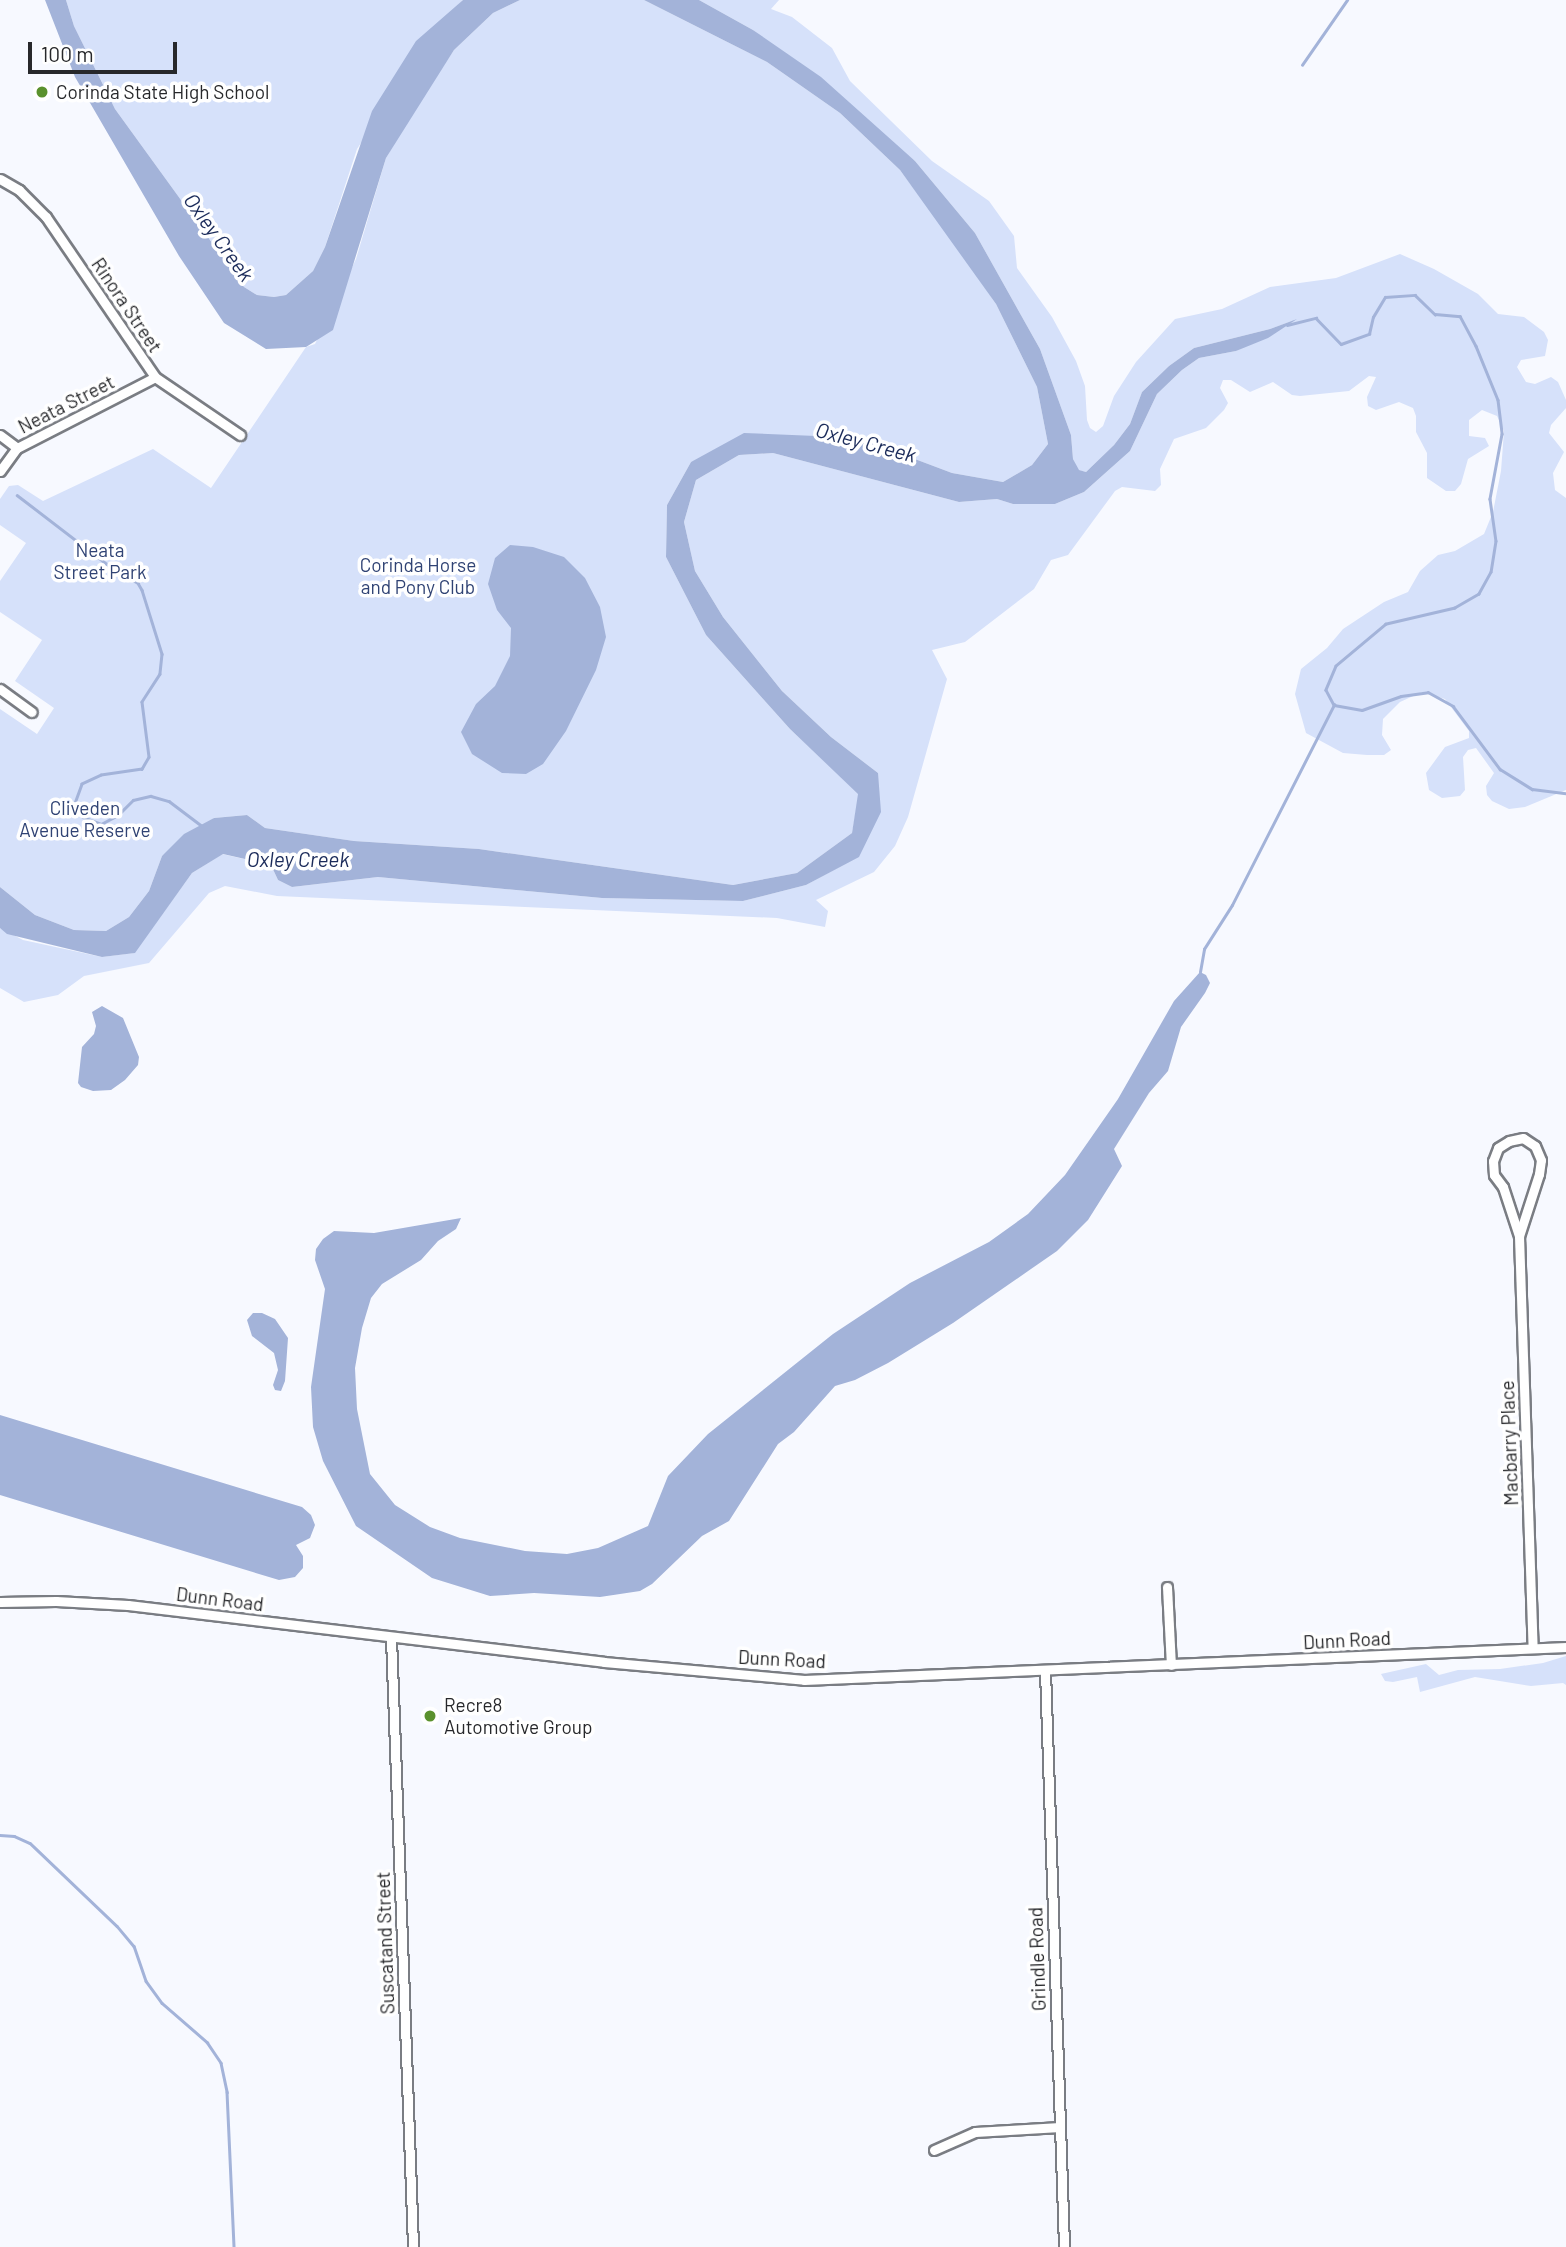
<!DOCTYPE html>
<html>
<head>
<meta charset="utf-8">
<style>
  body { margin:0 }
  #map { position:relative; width:1566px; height:2247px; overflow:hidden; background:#f7f9ff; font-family:Barlow,sans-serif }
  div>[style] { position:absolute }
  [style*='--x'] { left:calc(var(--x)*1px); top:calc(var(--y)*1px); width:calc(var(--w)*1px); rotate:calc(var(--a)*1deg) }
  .green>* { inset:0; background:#d6e1fa }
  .water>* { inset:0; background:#a3b3d9 }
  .stream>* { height:2.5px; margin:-1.25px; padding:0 1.25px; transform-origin:1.25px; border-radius:1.25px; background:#a3b3d9 }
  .roads { filter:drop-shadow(2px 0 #7a7d83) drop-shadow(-2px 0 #7a7d83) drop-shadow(0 2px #7a7d83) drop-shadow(0 -2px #7a7d83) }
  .minor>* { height:9px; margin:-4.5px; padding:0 4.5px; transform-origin:4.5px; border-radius:4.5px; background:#fff }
  .dots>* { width:19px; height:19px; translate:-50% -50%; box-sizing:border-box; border:4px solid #fff; border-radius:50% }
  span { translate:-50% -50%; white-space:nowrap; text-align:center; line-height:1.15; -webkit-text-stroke:7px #fff; paint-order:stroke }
  .poi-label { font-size:19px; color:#27282b }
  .left { translate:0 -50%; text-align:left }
  .street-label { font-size:19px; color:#27282b }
  .park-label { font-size:19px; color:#304374 }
  .water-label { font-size:21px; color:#1b2b5a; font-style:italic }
  .scale { position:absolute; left:28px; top:42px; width:149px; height:32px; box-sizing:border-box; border:4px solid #27282b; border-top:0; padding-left:9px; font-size:21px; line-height:24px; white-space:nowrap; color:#27282b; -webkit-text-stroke:5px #fff; paint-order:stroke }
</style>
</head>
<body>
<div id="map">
  <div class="green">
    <i style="clip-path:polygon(66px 0,463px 0,444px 18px,357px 149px,325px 247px,313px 271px,286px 295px,274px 297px,257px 295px,244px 287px,115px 109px,74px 26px)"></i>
    <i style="clip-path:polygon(520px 0,644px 0,767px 62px,840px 113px,900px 170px,952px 240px,996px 304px,1037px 387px,1048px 444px,1032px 465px,1003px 482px,952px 473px,875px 444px,816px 436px,691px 462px,667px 505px,666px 557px,706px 635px,790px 729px,859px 794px,852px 833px,797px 873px,733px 885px,479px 849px,354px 841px,265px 828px,247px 815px,214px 818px,162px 856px,149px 891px,129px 917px,106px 931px,74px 930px,35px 915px,0 887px,0 709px,37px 734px,54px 708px,15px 681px,42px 640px,0 612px,0 581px,26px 543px,0 525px,0 499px,9px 486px,18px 485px,43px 501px,153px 449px,211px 488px,306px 347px,315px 344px,356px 259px,386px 158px,416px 107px,454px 50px,493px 13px)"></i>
    <i style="clip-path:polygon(699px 0,779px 0,771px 9px,792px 17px,832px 48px,850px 81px,932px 161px,989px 201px,1014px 236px,1017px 268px,1052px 317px,1076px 361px,1085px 386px,1087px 420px,1090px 428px,1096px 432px,1103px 426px,1114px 396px,1136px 362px,1175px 319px,1222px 309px,1270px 287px,1336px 278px,1400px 254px,1434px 269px,1478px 294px,1498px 314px,1524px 317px,1544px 332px,1548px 340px,1545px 356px,1521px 360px,1517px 367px,1526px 382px,1535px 384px,1551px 377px,1558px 382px,1566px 400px,1566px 408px,1551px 425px,1549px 433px,1564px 452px,1553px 473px,1555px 490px,1566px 498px,1566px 790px,1525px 807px,1509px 809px,1492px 801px,1487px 795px,1486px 786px,1494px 773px,1476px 748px,1468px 750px,1463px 757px,1465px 790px,1460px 796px,1442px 798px,1429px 790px,1426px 773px,1445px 747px,1469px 738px,1469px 731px,1445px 699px,1422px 692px,1400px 702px,1383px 719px,1382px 735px,1391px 750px,1384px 755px,1367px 755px,1343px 753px,1306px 733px,1295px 694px,1301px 669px,1327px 648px,1343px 629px,1384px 602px,1408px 592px,1420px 571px,1438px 555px,1455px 551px,1484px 534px,1493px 512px,1501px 471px,1504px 431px,1497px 416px,1482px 410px,1469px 420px,1469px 436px,1485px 438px,1489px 446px,1468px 459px,1461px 484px,1455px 491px,1446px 491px,1427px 478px,1427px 453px,1416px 432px,1416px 416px,1413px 408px,1399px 402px,1376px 410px,1368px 406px,1367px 397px,1376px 377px,1369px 376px,1349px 391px,1300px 396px,1292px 395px,1273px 382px,1250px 392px,1231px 380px,1223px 380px,1220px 388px,1228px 403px,1224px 410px,1206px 428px,1174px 439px,1160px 469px,1161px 485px,1155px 491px,1122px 487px,1115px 491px,1068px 555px,1051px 560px,1034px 589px,965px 642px,932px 650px,947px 679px,908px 817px,895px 846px,874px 872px,816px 900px,828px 911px,825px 927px,777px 918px,277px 896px,225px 886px,209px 893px,149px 963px,84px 976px,58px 995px,24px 1002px,0 988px,0 928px,23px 940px,102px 957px,134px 953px,192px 873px,222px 854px,271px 865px,278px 880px,292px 887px,378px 877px,602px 898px,743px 901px,806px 885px,859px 856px,878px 773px,831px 737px,782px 691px,723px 617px,695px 571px,684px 522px,696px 480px,739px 455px,773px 453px,959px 502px,997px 499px,1013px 504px,1055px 504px,1084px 492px,1130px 451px,1157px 394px,1182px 370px,1199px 358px,1236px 351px,1292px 321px,1270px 329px,1194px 348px,1169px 366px,1142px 392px,1130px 424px,1114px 445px,1086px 472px,1078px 470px,1073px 459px,1071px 435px,1040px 349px,975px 233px,915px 161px,753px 30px)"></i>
    <i style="clip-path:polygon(1566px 1656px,1566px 1685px,1563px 1683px,1531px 1686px,1475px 1677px,1420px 1692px,1417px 1677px,1393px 1682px,1385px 1681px,1381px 1674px,1426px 1664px,1439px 1675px,1458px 1670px,1500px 1669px,1543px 1663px)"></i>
  </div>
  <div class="water">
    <i style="clip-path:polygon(45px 0,66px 0,74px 26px,115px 109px,244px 287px,257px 295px,274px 297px,286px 295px,313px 271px,325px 247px,372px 111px,416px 41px,463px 0,520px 0,493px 13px,454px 50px,386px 158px,333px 330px,306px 347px,266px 349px,224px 323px,179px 256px,75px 77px)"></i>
    <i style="clip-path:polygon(644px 0,699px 0,753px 30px,821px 77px,915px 161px,975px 233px,1040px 349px,1071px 435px,1073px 459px,1079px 470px,1086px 472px,1114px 445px,1130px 424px,1142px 392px,1169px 366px,1194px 348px,1270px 329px,1297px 319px,1268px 338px,1236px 351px,1199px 358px,1182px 370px,1157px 394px,1130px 451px,1084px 492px,1055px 504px,1013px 504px,997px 499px,959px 502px,773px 453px,739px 455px,696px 480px,684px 522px,695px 571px,723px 617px,782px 691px,831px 737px,878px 773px,881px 812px,859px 857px,806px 885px,743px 901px,602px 898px,378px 877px,292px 887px,278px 880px,271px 865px,223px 854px,192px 873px,135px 953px,102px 957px,7px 934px,0 928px,0 887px,35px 915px,74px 930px,106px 931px,129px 917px,149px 891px,162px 856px,184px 834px,214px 818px,247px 815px,265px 828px,354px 841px,479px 849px,733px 885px,797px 873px,852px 833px,858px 794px,790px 729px,706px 635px,666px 557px,667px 505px,691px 462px,744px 433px,816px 436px,875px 444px,952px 473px,1003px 482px,1032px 465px,1048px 444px,1037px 387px,996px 304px,900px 170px,840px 113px,767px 62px)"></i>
    <i style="clip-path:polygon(510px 545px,533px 547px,564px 557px,585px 578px,600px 607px,606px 637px,596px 670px,566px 731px,543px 764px,526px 774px,502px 773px,472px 754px,461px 732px,476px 704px,495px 686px,510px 656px,511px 628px,497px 610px,488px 584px,495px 558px)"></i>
    <i style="clip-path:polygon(1200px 972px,1206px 975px,1210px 983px,1205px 993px,1181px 1027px,1168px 1071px,1149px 1093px,1114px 1149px,1122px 1166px,1088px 1220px,1057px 1251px,953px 1323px,888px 1363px,855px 1380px,835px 1386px,794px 1432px,778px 1444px,729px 1521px,702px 1536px,652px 1584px,640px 1591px,600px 1597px,534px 1593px,490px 1596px,432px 1578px,356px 1526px,323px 1461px,313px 1427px,311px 1387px,325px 1289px,315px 1260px,316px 1249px,323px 1239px,334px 1231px,374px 1233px,461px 1218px,456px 1229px,438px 1241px,421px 1260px,382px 1284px,371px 1298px,362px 1328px,355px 1368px,357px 1409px,370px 1474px,395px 1505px,430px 1527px,460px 1538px,525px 1551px,567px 1554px,598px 1548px,648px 1526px,668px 1476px,708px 1434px,833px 1334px,910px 1283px,989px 1242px,1028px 1214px,1065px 1175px,1118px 1099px,1174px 1001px)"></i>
    <i style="clip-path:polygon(102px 1006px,123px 1018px,139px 1057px,138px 1065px,125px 1080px,111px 1090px,93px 1091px,81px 1087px,78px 1083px,82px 1047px,94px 1034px,96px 1026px,92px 1012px)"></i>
    <i style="clip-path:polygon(253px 1313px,262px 1313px,275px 1319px,288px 1338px,285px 1381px,281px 1391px,275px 1390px,273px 1385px,278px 1370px,274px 1353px,252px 1336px,247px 1320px)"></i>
    <i style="clip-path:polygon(0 1415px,302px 1507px,311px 1515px,315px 1525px,310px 1538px,296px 1545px,303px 1556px,303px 1568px,295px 1577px,279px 1580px,0 1495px)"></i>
  </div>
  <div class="stream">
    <i style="--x:1302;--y:65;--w:79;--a:-55.3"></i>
    <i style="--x:1287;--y:325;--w:30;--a:-14"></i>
    <i style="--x:1316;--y:318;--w:36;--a:46"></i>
    <i style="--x:1341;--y:344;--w:30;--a:-20"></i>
    <i style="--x:1369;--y:334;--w:17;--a:-77"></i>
    <i style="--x:1373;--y:317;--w:23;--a:-59"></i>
    <i style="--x:1385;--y:297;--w:30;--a:-4"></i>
    <i style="--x:1415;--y:295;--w:28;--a:44"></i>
    <i style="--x:1435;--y:314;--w:25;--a:5"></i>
    <i style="--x:1460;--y:316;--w:34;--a:62"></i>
    <i style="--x:1476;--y:346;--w:58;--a:67.8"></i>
    <i style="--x:1498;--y:400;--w:34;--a:83"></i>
    <i style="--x:1502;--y:434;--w:66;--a:100.5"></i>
    <i style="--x:1490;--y:499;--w:42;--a:81.9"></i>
    <i style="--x:1496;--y:541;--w:31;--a:99"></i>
    <i style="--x:1491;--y:572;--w:25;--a:119"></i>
    <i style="--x:1479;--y:594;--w:28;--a:150"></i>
    <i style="--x:1455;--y:608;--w:71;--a:166.9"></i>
    <i style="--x:1386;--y:624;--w:65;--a:140"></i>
    <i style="--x:1336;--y:666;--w:26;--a:113"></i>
    <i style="--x:1326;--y:690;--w:17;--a:62"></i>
    <i style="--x:1334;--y:705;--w:28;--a:10"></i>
    <i style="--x:1362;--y:710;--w:41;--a:-19.7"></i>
    <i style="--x:1401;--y:696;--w:27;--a:-8"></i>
    <i style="--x:1428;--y:692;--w:29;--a:29"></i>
    <i style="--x:1453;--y:706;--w:79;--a:53.3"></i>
    <i style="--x:1500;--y:769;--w:38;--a:32"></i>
    <i style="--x:1532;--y:789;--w:34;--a:7"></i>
    <i style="--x:17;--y:495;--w:125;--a:37.5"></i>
    <i style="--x:125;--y:576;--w:15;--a:28"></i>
    <i style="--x:138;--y:583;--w:8;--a:60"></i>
    <i style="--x:142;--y:590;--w:67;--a:72.6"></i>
    <i style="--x:162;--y:654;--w:20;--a:96"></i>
    <i style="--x:160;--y:674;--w:33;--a:123"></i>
    <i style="--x:142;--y:702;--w:55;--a:82.7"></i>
    <i style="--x:149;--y:757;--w:14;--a:120"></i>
    <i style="--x:142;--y:769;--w:41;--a:171.7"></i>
    <i style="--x:101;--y:775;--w:21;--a:155"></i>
    <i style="--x:82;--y:784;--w:20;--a:110"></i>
    <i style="--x:75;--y:803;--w:16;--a:60"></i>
    <i style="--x:83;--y:817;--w:19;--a:21"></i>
    <i style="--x:101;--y:824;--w:19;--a:-28"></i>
    <i style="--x:118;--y:815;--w:21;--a:-45"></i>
    <i style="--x:133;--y:800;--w:18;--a:-13"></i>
    <i style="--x:151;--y:796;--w:19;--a:16"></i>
    <i style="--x:169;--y:801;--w:41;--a:37.1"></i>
    <i style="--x:1200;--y:972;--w:23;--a:-80"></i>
    <i style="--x:1204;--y:949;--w:52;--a:-57.5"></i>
    <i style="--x:1232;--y:905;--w:225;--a:-63"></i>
    <i style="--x:0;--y:1835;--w:14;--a:4"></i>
    <i style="--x:14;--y:1836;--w:17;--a:24"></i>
    <i style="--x:30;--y:1843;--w:120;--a:43.7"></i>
    <i style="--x:117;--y:1926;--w:26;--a:50"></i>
    <i style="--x:134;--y:1946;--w:37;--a:71"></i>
    <i style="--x:146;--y:1981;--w:27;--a:54"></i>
    <i style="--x:162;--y:2003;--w:60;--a:40.9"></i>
    <i style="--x:207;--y:2042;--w:25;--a:56"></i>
    <i style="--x:221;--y:2063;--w:30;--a:78"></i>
    <i style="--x:227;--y:2092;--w:155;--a:87.4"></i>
  </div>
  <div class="roads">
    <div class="minor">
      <i style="--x:0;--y:179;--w:22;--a:30"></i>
      <i style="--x:19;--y:190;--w:38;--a:45"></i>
      <i style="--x:46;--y:217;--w:194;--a:55.7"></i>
      <i style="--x:155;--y:377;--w:103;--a:34.3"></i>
      <i style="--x:0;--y:435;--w:21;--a:37"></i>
      <i style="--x:0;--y:471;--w:29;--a:-54"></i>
      <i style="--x:17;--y:448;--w:155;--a:-27.2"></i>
      <i style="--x:0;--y:689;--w:39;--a:36"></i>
      <i style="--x:1519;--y:1236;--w:65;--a:-72.1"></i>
      <i style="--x:1539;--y:1174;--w:14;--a:-82"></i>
      <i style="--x:1541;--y:1160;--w:15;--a:-113"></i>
      <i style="--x:1535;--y:1146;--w:14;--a:-146"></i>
      <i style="--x:1523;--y:1138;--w:14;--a:168"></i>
      <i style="--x:1509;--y:1141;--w:13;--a:148"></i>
      <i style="--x:1498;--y:1148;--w:14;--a:111"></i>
      <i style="--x:1493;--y:1161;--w:14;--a:86"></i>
      <i style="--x:1494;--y:1175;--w:15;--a:53"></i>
      <i style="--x:1503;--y:1187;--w:52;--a:71.9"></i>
      <i style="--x:1519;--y:1236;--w:412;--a:88.1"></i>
      <i style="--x:1167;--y:1587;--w:78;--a:87.1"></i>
      <i style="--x:0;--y:1602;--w:56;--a:-1"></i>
      <i style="--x:56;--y:1601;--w:72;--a:3.2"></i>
      <i style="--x:128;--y:1605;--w:479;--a:6.8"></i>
      <i style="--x:604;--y:1662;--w:201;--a:5.1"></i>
      <i style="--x:804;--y:1680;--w:763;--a:-2.48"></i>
      <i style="--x:391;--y:1637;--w:610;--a:87.93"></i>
      <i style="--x:1045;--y:1670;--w:577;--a:88.11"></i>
      <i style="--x:934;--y:2150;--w:45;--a:-23.7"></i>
      <i style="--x:975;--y:2132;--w:85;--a:-3.4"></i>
    </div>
  </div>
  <div class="dots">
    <i style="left:42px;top:92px;background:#5a912d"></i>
    <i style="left:430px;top:1716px;background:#5a912d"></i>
  </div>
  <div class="poi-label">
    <span class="left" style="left:56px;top:92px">Corinda State High School</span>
    <span class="left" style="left:444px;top:1716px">Recre8<br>Automotive Group</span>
  </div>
  <div class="street-label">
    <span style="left:127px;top:305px;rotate:56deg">Rinora Street</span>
    <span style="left:66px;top:404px;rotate:-27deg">Neata Street</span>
    <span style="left:1509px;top:1443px;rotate:-92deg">Macbarry Place</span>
    <span style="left:220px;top:1599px;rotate:7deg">Dunn Road</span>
    <span style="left:1347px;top:1640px;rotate:-3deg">Dunn Road</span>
    <span style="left:782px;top:1659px;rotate:3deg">Dunn Road</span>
    <span style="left:385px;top:1943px;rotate:-92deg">Suscatand Street</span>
    <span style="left:1037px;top:1959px;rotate:-92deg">Grindle Road</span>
  </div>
  <div class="park-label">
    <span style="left:100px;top:561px">Neata<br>Street Park</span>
    <span style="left:418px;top:576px">Corinda Horse<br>and Pony Club</span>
    <span style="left:85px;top:819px">Cliveden<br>Avenue Reserve</span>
  </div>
  <div class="water-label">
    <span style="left:219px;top:237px;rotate:54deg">Oxley Creek</span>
    <span style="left:866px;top:442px;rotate:15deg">Oxley Creek</span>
    <span style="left:298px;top:859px">Oxley Creek</span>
  </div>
  <div class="scale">100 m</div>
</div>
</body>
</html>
